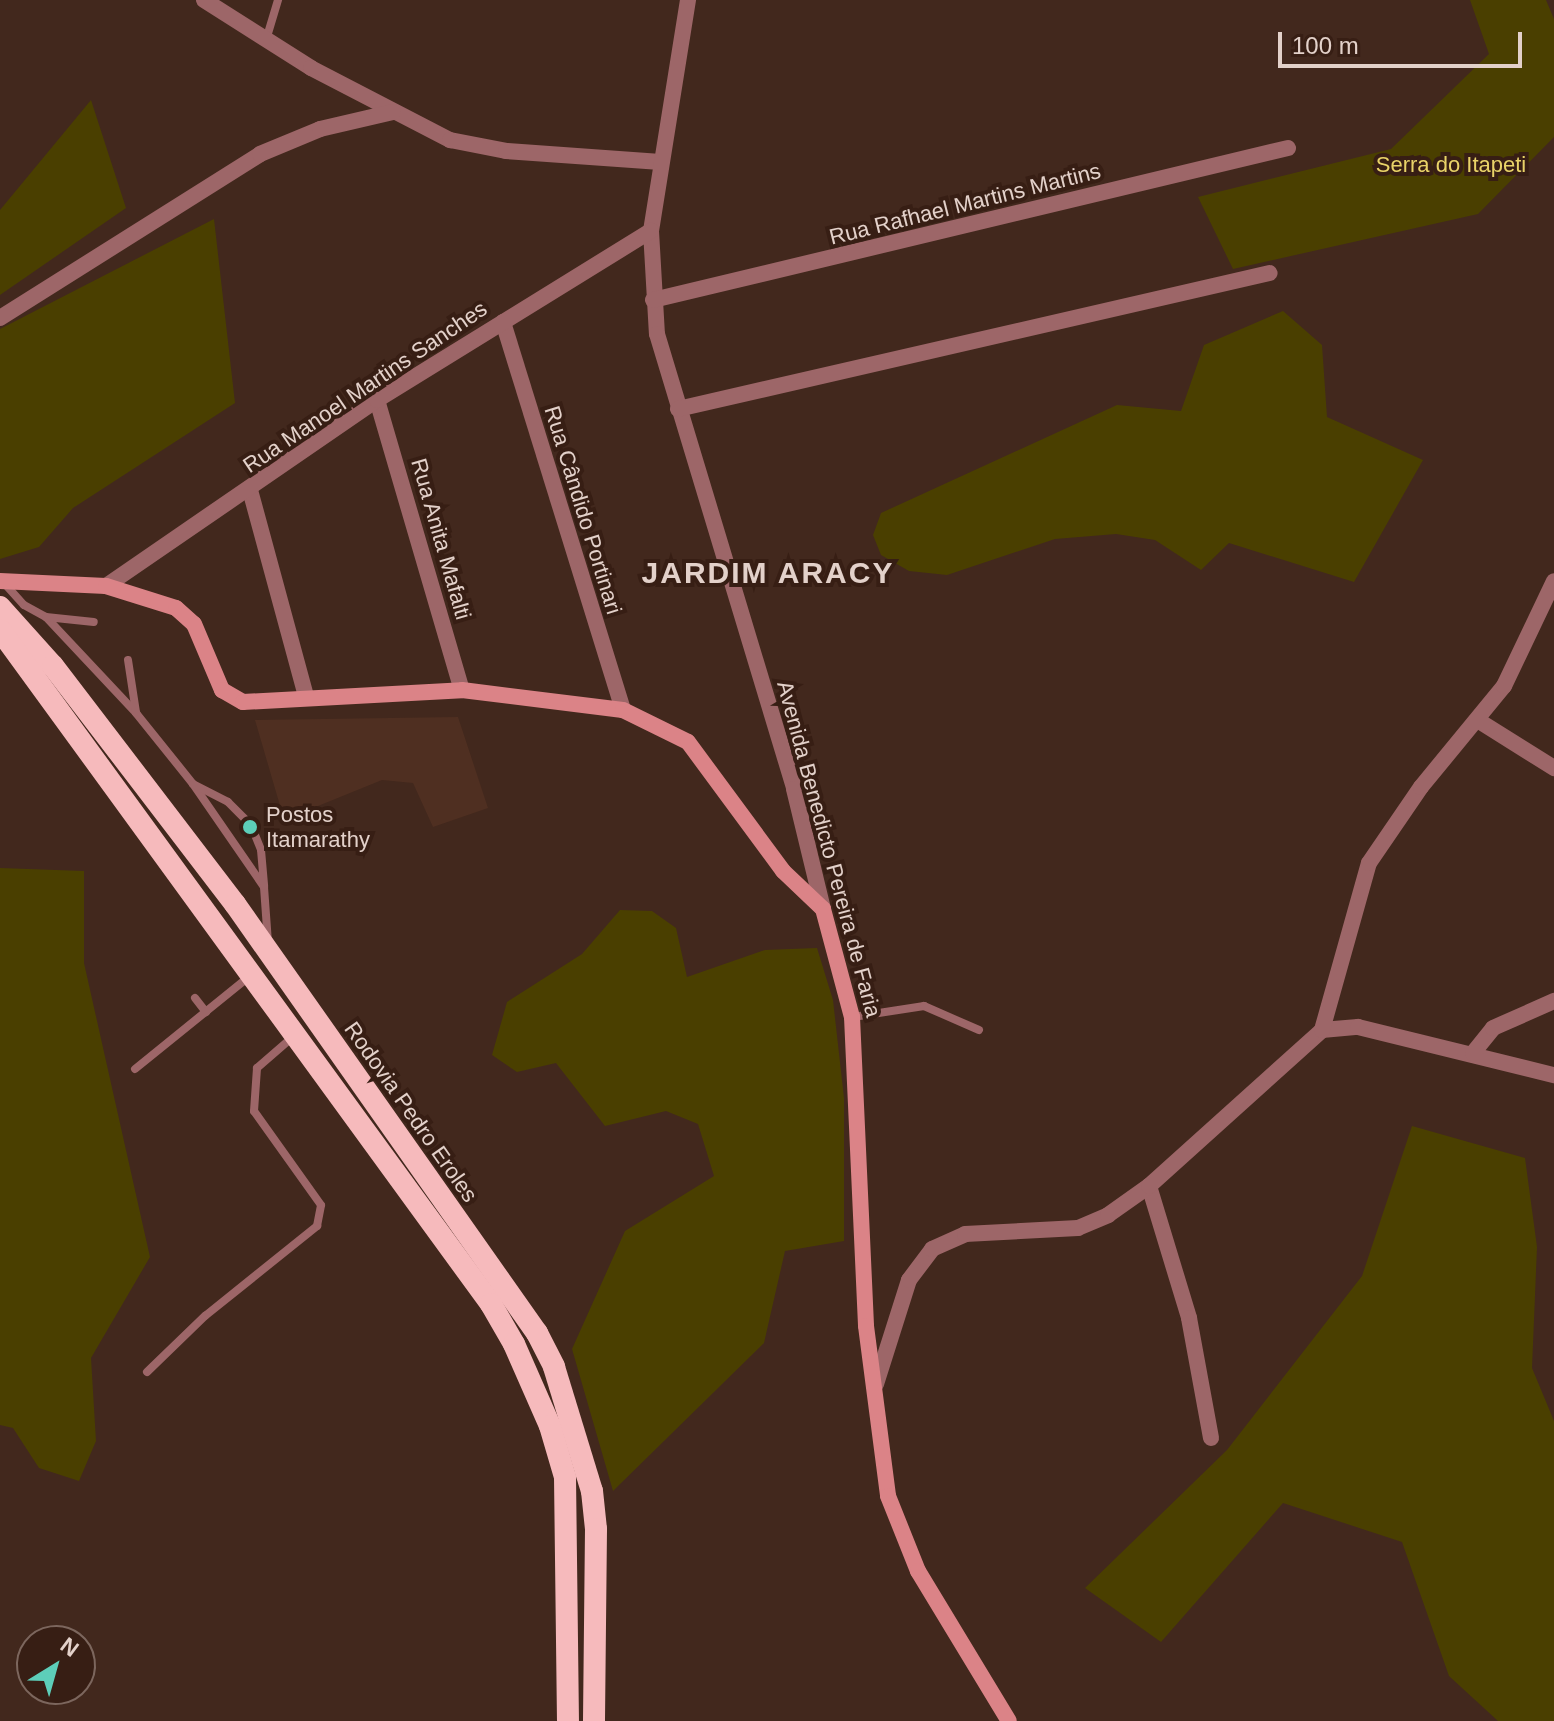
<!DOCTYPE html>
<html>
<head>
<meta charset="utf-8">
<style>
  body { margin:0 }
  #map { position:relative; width:1554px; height:1721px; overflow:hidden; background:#42281d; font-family:Helvetica,sans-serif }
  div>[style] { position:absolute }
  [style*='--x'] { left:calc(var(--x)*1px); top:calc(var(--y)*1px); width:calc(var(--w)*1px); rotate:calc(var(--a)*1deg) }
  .built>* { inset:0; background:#4f2f21 }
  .green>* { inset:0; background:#4a3f00 }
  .service>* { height:8px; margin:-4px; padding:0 4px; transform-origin:4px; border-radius:4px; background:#9d6668 }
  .minor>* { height:16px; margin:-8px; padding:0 8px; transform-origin:8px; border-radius:8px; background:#9d6668 }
  .secondary>* { height:16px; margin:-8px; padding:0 8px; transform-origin:8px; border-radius:8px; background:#db8387 }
  .trunk>* { height:22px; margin:-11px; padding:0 11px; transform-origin:11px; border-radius:11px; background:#f6babc }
  .dots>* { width:22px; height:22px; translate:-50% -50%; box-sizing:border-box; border:4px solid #371e14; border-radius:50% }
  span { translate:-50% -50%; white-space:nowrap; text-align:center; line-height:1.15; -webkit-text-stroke:8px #371e14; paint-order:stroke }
  .park-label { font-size:22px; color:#e9d368 }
  .street-label { font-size:22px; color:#e3d1ca }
  .poi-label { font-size:22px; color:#e3d1ca }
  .left { translate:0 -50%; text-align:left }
  .district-label { font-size:30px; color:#e3d1ca; font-weight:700; letter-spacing:2px }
  .north { position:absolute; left:16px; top:1625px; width:80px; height:80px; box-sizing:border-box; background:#371e14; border:2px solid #7c665d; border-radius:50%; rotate:37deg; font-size:22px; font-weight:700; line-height:32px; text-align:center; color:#e3d1ca }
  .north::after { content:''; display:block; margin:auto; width:28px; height:36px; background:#5dceb9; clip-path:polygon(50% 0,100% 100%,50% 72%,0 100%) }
  .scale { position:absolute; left:1278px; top:32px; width:244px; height:36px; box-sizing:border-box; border:4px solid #e3d1ca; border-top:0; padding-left:10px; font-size:24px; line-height:28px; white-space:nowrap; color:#e3d1ca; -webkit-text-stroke:6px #371e14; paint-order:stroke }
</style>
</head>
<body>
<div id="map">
  <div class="built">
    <i style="clip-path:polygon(458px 717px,488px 808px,433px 827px,413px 783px,382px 780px,313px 808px,281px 809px,255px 720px)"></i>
  </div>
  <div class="green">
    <i style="clip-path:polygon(1470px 0,1546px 0,1554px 19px,1554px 137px,1478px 214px,1233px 269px,1198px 197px,1391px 149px,1489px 54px)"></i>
    <i style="clip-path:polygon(91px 100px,126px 208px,0 295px,0 210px)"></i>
    <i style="clip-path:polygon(214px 219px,235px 403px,73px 508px,39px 547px,0 559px,0 329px)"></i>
    <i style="clip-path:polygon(1283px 311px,1322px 345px,1327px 417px,1423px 460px,1354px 582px,1229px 543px,1201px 570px,1155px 540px,1116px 534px,1055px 539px,947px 575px,909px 571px,881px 555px,873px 535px,881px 513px,1117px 405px,1181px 411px,1204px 345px)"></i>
    <i style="clip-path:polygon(0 868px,84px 871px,84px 963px,150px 1257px,91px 1358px,96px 1441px,79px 1481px,39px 1468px,13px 1428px,0 1425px)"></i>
    <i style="clip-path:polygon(620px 910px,652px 911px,676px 928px,687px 977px,765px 950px,817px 948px,833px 1000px,844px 1098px,844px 1241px,785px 1251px,764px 1343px,613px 1491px,572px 1349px,625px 1231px,714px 1176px,698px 1124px,666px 1111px,605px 1126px,556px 1063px,517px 1072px,492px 1055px,507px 1002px,582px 954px)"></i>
    <i style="clip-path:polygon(1412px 1126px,1525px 1158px,1537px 1247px,1532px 1368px,1554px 1421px,1554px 1721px,1498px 1721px,1449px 1676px,1402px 1542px,1283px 1503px,1161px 1642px,1085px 1588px,1227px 1450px,1362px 1276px)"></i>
  </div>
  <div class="service">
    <i style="--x:266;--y:40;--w:42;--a:-73.3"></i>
    <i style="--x:5;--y:584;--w:28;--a:48"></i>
    <i style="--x:24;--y:605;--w:25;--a:29"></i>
    <i style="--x:46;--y:617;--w:132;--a:46.8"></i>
    <i style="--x:136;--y:713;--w:91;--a:51.2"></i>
    <i style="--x:193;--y:784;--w:125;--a:55.4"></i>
    <i style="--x:264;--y:887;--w:56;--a:85.9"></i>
    <i style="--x:46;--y:617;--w:48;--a:5.9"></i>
    <i style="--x:128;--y:660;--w:53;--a:81.3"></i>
    <i style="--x:193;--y:784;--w:39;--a:27"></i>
    <i style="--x:228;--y:802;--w:33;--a:45"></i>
    <i style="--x:251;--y:825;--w:27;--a:68"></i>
    <i style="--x:261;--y:850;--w:36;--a:85"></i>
    <i style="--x:195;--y:998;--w:18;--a:52"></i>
    <i style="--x:853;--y:1017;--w:72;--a:-8.8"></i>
    <i style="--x:924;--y:1006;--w:60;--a:23.6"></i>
    <i style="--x:135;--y:1069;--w:148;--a:-39"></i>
    <i style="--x:147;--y:1372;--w:81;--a:-44"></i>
    <i style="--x:205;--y:1316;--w:144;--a:-38.8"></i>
    <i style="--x:317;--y:1226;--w:21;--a:-79"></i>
    <i style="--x:321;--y:1205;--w:115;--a:-125.5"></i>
    <i style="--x:254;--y:1111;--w:43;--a:-86"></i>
    <i style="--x:257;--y:1068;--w:50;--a:-41"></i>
  </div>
  <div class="minor">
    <i style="--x:204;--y:0;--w:127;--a:32.4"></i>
    <i style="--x:311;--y:68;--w:157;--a:27.4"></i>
    <i style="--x:450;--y:140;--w:57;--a:11.1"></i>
    <i style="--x:506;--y:151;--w:155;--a:4.1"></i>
    <i style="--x:688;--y:0;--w:234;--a:99.1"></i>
    <i style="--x:651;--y:231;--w:103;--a:86.7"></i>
    <i style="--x:657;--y:334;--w:475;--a:73.2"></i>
    <i style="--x:794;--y:789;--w:123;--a:76.4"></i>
    <i style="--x:653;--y:300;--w:653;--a:-13.46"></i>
    <i style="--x:0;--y:318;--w:307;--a:-32.2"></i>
    <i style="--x:260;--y:154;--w:65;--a:-22.6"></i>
    <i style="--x:320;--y:129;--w:75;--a:-13.1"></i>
    <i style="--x:503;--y:322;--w:406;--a:72.8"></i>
    <i style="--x:377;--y:400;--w:302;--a:73.7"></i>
    <i style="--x:678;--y:409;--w:607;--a:-12.94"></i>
    <i style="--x:250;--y:490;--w:213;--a:74.8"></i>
    <i style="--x:106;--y:586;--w:329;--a:-34.5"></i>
    <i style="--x:377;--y:400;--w:322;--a:-31.7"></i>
    <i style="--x:1479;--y:721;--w:89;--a:32.1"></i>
    <i style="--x:1322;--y:1030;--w:36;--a:-5"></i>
    <i style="--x:1358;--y:1027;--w:202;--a:13.8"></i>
    <i style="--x:1473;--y:1053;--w:32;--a:-51"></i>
    <i style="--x:1493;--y:1028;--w:67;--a:-23.9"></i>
    <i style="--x:1149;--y:1186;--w:138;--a:73.1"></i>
    <i style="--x:1189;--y:1318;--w:122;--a:79.6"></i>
    <i style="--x:876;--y:1384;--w:109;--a:-72.4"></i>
    <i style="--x:909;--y:1280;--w:39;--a:-53"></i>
    <i style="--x:932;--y:1249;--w:36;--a:-24"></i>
    <i style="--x:965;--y:1234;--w:113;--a:-3"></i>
    <i style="--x:1078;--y:1228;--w:33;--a:-23"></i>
    <i style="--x:1108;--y:1215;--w:50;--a:-35.3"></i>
    <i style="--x:1149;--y:1186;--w:233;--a:-42"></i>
    <i style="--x:1322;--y:1030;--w:173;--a:-74.3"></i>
    <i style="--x:1369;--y:863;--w:92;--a:-55.6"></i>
    <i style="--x:1421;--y:787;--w:131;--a:-50.6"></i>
    <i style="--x:1504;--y:686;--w:116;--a:-64.5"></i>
  </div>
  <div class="secondary">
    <i style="--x:0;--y:581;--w:106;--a:2.7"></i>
    <i style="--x:106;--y:586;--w:73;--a:17.4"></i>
    <i style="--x:176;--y:608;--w:24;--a:42"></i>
    <i style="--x:194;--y:624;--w:72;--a:67"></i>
    <i style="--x:222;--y:690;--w:24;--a:30"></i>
    <i style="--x:243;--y:702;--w:219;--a:-3.1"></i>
    <i style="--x:462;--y:690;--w:162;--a:7.1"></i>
    <i style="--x:623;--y:710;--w:72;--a:26.2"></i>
    <i style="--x:688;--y:742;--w:160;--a:53.6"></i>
    <i style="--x:783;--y:871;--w:55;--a:43.5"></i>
    <i style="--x:823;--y:909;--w:112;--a:75"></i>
    <i style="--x:852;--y:1017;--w:309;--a:87.4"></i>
    <i style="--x:866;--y:1326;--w:171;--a:82.6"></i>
    <i style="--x:888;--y:1496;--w:81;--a:68.2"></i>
    <i style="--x:918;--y:1571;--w:175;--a:58.8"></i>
  </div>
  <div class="trunk">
    <i style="--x:0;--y:607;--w:79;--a:48.1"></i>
    <i style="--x:53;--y:666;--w:300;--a:52.6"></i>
    <i style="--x:235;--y:904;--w:525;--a:54.86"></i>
    <i style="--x:537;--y:1333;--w:38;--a:63"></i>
    <i style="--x:554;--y:1367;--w:130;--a:73"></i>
    <i style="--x:592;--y:1491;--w:38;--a:84"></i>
    <i style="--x:596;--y:1529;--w:192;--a:90.6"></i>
    <i style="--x:0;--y:630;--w:834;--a:53.93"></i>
    <i style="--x:491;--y:1304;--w:46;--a:60.1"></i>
    <i style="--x:514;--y:1344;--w:90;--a:66.3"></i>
    <i style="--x:550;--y:1426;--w:53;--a:73.6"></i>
    <i style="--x:565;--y:1477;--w:244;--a:89.3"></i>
  </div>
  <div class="dots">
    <i style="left:250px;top:827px;background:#5dceb9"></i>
  </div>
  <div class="park-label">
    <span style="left:1451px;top:165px">Serra do Itapeti</span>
  </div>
  <div class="street-label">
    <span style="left:965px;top:204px;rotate:-14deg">Rua Rafhael Martins Martins</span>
    <span style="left:365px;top:387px;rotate:-34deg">Rua Manoel Martins Sanches</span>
    <span style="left:583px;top:510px;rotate:73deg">Rua Cândido Portinari</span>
    <span style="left:441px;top:539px;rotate:74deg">Rua Anita Mafalti</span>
    <span style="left:829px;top:849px;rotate:75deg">Avenida Benedicto Pereira de Faria</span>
    <span style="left:411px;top:1112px;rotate:55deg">Rodovia Pedro Eroles</span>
  </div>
  <div class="poi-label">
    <span class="left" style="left:266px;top:827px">Postos<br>Itamarathy</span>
  </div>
  <div class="district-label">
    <span style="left:768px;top:573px">JARDIM ARACY</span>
  </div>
  <div class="north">N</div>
  <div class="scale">100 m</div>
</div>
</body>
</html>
